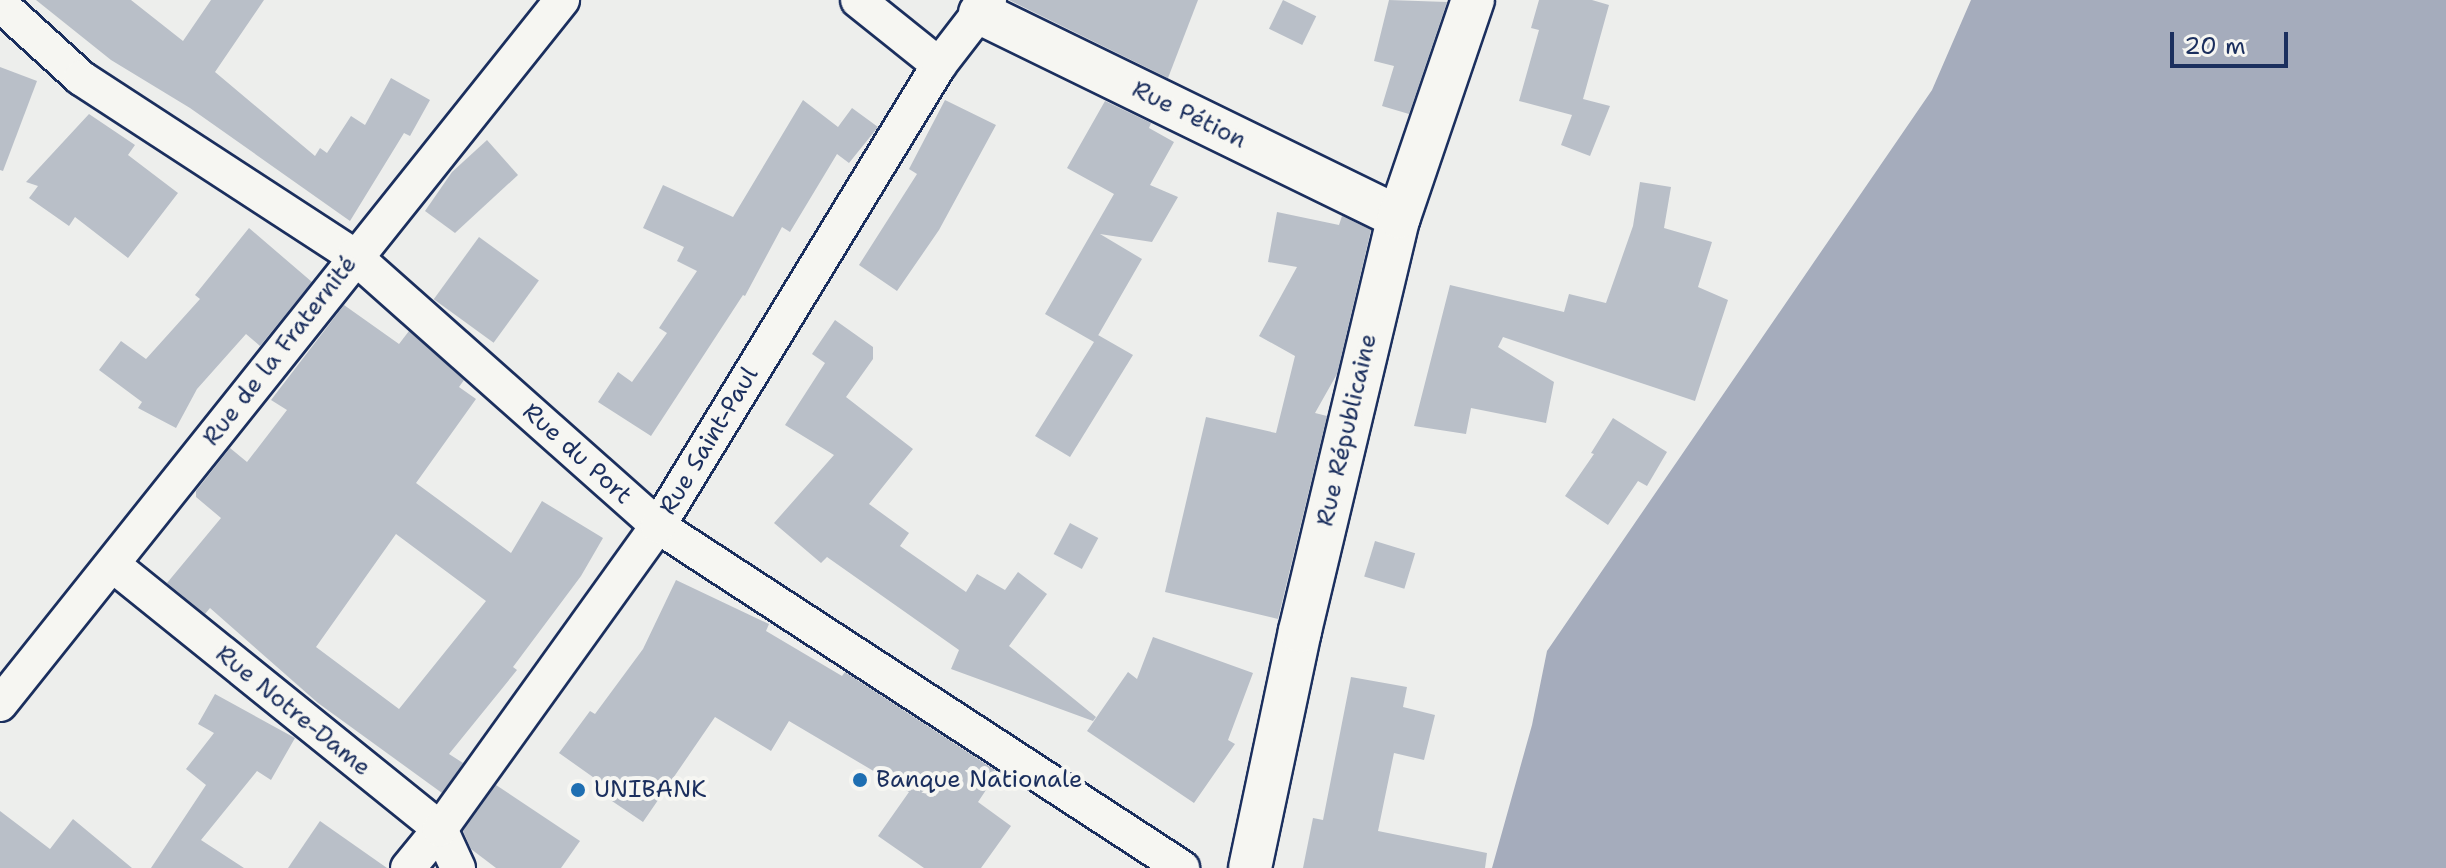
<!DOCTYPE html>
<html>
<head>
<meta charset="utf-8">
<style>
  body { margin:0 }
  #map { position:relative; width:2446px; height:868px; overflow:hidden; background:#edeeec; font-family:"Shantell Sans",sans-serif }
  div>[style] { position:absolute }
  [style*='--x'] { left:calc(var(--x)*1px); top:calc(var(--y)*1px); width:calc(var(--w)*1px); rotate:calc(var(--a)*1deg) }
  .water>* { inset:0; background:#a5acbc }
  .building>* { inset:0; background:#b9bfc8; transform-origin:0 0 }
  .roads { filter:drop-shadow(2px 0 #1b2f5e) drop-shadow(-2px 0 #1b2f5e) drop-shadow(0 2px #1b2f5e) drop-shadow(0 -2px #1b2f5e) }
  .minor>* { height:34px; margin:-17px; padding:0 17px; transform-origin:17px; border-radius:17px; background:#f6f6f2 }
  .tertiary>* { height:42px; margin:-21px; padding:0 21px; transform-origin:21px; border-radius:21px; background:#f6f6f2 }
  .dots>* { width:22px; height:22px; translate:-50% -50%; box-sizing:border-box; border:4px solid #f6f6f2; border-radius:50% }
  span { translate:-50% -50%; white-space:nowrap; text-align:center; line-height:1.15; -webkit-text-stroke:8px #f6f6f2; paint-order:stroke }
  .street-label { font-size:24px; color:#1b2f5e }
  .poi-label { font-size:24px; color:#1b2f5e }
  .left { translate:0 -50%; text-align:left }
  .scale { position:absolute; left:2170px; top:32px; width:118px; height:36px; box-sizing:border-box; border:4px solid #1b2f5e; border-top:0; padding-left:10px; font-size:24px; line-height:28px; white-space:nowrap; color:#1b2f5e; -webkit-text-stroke:6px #f6f6f2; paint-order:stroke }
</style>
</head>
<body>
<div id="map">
  <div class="water">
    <i style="clip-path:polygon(1971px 0,2446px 0,2446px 868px,1492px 868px,1532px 725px,1547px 651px,1932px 90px)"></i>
  </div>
  <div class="building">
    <i style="clip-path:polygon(36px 0,131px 0,183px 41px,211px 0,264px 0,215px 72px,315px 156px,320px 148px,327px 153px,351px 116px,365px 125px,391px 78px,430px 100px,410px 136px,404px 133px,350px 221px,190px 108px,111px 60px)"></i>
    <i style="clip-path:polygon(1009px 0,1198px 0,1168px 78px)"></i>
    <i style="left:1283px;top:0;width:37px;height:32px;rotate:26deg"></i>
    <i style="clip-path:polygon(1389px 0,1447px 2px,1409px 114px,1382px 106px,1394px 66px,1374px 61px)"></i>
    <i style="clip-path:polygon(1539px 0,1592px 0,1609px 5px,1583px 99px,1610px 106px,1590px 156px,1561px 145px,1572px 115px,1519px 101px,1539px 30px,1531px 28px)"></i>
    <i style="clip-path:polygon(0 67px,37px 81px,3px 171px,0 170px)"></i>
    <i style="clip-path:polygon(803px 100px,838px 127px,852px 108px,878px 127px,849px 163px,837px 154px,790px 232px,782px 227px,745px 296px,743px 295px,651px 436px,598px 402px,618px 372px,632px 382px,667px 333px,659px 328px,697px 271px,677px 261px,684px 247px,643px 228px,663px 185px,733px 217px)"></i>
    <i style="clip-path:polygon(945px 100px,996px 125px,939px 230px,897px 291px,859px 265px,917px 174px,909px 169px)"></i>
    <i style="clip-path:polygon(1105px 101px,1151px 123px,1149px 128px,1174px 142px,1150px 185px,1178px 197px,1152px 242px,1100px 234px,1142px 259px,1096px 339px,1098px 335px,1133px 355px,1070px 457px,1035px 436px,1094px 342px,1045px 314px,1114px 194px,1067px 168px)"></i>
    <i style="clip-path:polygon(89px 114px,135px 145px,128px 155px,178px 193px,128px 258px,75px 217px,69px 226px,29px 198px,38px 186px,26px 182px)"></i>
    <i style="clip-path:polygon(487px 140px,518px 175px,455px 233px,425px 211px,452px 172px)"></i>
    <i style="clip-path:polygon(1640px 182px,1671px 187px,1664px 228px,1712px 242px,1698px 287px,1728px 300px,1695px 401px,1503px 337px,1498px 347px,1554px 382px,1546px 423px,1471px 408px,1466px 434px,1414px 426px,1450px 285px,1564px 312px,1569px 294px,1606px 303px,1633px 226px)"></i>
    <i style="clip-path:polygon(1277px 212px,1339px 225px,1342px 216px,1371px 230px,1337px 374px,1315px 413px,1327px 416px,1278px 619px,1165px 592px,1206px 417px,1276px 433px,1295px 356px,1259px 336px,1297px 267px,1268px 262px)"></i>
    <i style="clip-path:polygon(249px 228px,312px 282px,260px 346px,246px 334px,197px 389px,176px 428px,138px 408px,142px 402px,99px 370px,121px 341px,146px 359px,200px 299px,195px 295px)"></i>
    <i style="left:479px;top:237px;width:74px;height:77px;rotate:36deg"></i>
    <i style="clip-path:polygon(evenodd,344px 305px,399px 344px,409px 331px,464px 380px,459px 387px,476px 399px,416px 483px,511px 553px,542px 501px,603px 538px,581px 576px,513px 667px,517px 670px,449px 754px,463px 763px,442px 793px,318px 703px,210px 608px,205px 614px,167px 583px,221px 518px,196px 497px,196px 491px,230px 448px,247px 462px,287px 410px,271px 400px,344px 305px,396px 534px,486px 601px,399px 709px,316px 647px,396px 534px)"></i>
    <i style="clip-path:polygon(835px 320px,873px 347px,873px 359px,846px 397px,913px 449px,869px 504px,909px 533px,900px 546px,966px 592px,977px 574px,1005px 590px,1018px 572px,1047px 594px,1009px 646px,1096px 717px,1093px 721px,951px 669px,959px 650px,827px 557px,821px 563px,774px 523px,834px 455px,785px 425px,825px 363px,812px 354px)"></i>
    <i style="clip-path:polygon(1613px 418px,1667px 452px,1647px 486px,1638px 481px,1608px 525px,1565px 496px,1594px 454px,1591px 453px)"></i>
    <i style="left:1070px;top:523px;width:32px;height:35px;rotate:28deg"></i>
    <i style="left:1375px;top:541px;width:42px;height:37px;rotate:17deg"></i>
    <i style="clip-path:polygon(676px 580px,769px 624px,766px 631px,842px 676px,845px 672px,998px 772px,978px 802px,1011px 826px,981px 868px,924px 868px,878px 836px,909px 792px,789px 721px,771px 751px,715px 717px,643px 822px,609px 799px,614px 792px,559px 753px,590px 711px,595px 714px,643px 649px)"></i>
    <i style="clip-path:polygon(1153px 637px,1253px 673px,1228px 740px,1235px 744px,1194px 803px,1087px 731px,1128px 672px,1137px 679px)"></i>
    <i style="clip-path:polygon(1351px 677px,1407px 687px,1403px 707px,1435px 715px,1424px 760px,1394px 753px,1378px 831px,1487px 853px,1485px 868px,1303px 868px,1313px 818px,1323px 820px)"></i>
    <i style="clip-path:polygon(215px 694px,295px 738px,271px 780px,257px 771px,201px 840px,244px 868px,151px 868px,206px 785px,186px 769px,214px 733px,198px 724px)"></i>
    <i style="clip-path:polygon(496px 785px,580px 841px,561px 868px,496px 868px,471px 849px,463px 831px)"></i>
    <i style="clip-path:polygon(0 811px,50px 849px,73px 819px,132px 868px,0 868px)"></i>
    <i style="clip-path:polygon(320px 821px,387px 868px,288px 868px)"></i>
  </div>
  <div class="roads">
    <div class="minor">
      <i style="--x:858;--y:0;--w:104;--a:38.7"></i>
      <i style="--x:0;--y:4;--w:110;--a:42.4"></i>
      <i style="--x:81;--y:78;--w:326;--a:33.1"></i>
      <i style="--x:354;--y:256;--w:407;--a:41.6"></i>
      <i style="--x:658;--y:526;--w:626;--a:33.13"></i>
      <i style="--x:113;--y:565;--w:420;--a:38.9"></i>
      <i style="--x:440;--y:829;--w:43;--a:65.2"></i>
      <i style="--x:0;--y:704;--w:901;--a:-51.4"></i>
      <i style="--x:408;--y:868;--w:50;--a:-50.6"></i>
      <i style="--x:440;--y:829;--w:373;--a:-54.3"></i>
      <i style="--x:658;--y:526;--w:540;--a:-58.64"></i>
      <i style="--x:939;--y:65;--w:82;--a:-52.4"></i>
    </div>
    <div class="tertiary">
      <i style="--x:980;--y:13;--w:466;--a:26"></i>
      <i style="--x:1250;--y:868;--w:242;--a:-78.1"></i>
      <i style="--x:1300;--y:631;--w:426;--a:-76.6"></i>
      <i style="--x:1399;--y:217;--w:229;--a:-71.2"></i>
    </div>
  </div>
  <div class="dots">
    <i style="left:860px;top:780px;background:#1f6fb2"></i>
    <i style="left:578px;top:790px;background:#1f6fb2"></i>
  </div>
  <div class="street-label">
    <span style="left:1189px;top:115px;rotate:26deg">Rue Pétion</span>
    <span style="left:280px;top:351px;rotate:-52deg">Rue de la Fraternité</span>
    <span style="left:1347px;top:430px;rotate:-77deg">Rue Républicaine</span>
    <span style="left:709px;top:441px;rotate:-59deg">Rue Saint-Paul</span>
    <span style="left:577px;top:454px;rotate:42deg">Rue du Port</span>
    <span style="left:293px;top:711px;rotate:39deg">Rue Notre-Dame</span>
  </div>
  <div class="poi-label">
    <span class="left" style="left:876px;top:780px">Banque Nationale</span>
    <span class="left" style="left:594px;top:790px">UNIBANK</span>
  </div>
  <div class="scale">20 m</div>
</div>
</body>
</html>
